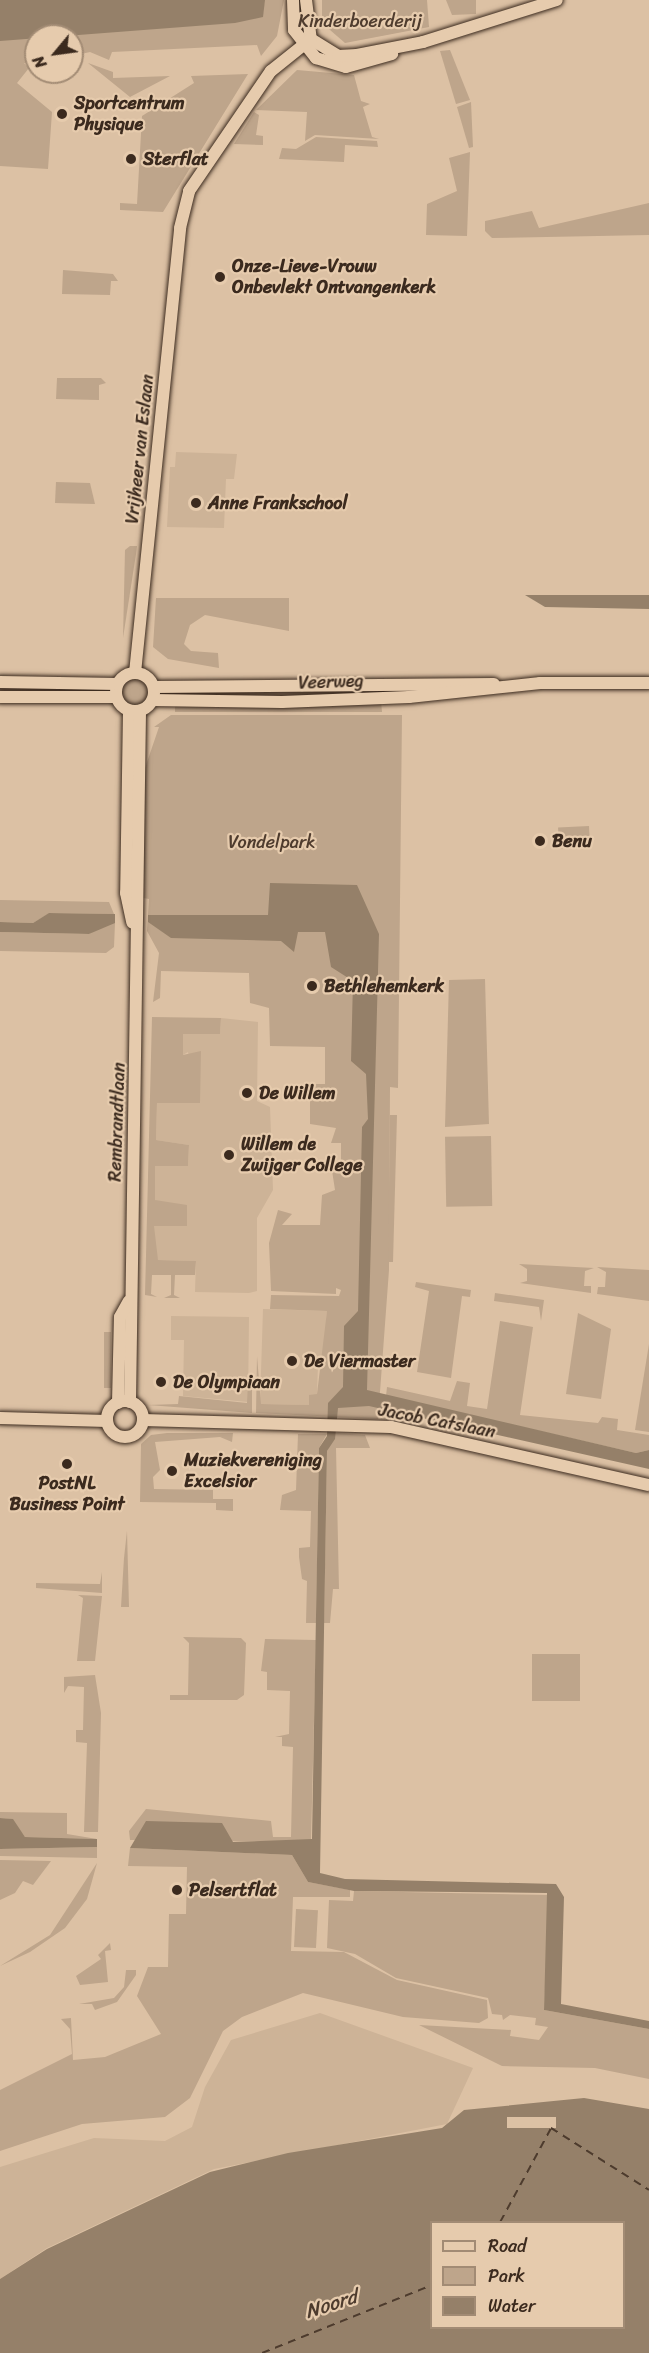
<!DOCTYPE html>
<style>
body{margin:0}
#map{position:relative;width:649px;height:2353px;overflow:hidden;background:#dcc1a4;font-family:Sriracha,sans-serif}
div>[style]{position:absolute}
.built>*{inset:0;background:#cdb397}
.green>*{inset:0;background:#bea58b;transform-origin:0 0}
.round{border-radius:50%}
.water>*{inset:0;background:#958069}
.pier>*{inset:0;background:#dcc1a4;transform-origin:0 0}
.ferry>*{height:1.5px;margin-top:-0.75px;transform-origin:0;background:repeating-linear-gradient(90deg,#4d3b2d 0 8px,transparent 0 14px)}
.roads{filter:drop-shadow(0 0 2px #3b2a1e) drop-shadow(0 0 2px #3b2a1e)}
.secondary>*{height:12px;margin:-6px;padding:0 6px;transform-origin:6px;border-radius:6px;background:#e6cbad}
.secondary>.ring{margin:-6px;padding:0;box-sizing:content-box;background:none;border:12px solid #e6cbad;border-radius:50%}
.dots>*{width:16px;height:16px;translate:-50% -50%;box-sizing:border-box;border:3px solid #e6cbad;border-radius:50%}
span{translate:-50% -50%;white-space:nowrap;text-align:center;line-height:1.15;-webkit-text-stroke:4.5px #e6cbad;paint-order:stroke}
.park-label{font-size:18px;color:#4f3c2e}
.poi-label{font-size:18px;color:#3b2a1e;font-weight:700}
.left{translate:0 -50%;text-align:left}
.street-label{font-size:18px;color:#3b2a1e}
.water-label{font-size:20px;color:#4d3b2d;font-style:italic}
.legend{position:absolute;left:430px;top:2221px;width:195px;height:108px;box-sizing:border-box;background:#e6cbad;border:2px solid #a28b74;margin:0;padding:8px 10px;list-style:none;font-size:18px;color:#3b2a1e}
.legend li{display:flex;align-items:center;gap:12px;height:30px}
.legend b{width:30px;border:2px solid #a28b74}
.north{position:absolute;left:24px;top:24px;width:60px;height:60px;box-sizing:border-box;background:#e6cbad;border:2px solid #a28b74;border-radius:50%;rotate:241deg;font-size:16px;font-weight:700;line-height:24px;text-align:center;color:#3b2a1e}
.north::after{content:'';display:block;margin:auto;width:21px;height:27px;background:#3b2a1e;clip-path:polygon(50% 0,100% 100%,50% 72%,0 100%)}
</style>
<div id="map">
<div class="built">
<i style="clip-path:polygon(176px 452px,237px 454px,234px 479px,226px 479px,224px 528px,167px 527px,170px 467px,175px 467px)"></i>
<i style="clip-path:polygon(221px 1018px,258px 1022px,257px 1101px,270px 1107px,273px 1190px,257px 1218px,257px 1291px,249px 1293px,195px 1292px,196px 1261px,158px 1260px,154px 1251px,154px 1226px,187px 1226px,155px 1200px,155px 1165px,188px 1166px,189px 1145px,156px 1140px,157px 1102px,199px 1103px,188px 1052px,183px 1055px,183px 1033px,220px 1034px)"></i>
<i style="clip-path:polygon(263px 1309px,327px 1311px,323px 1366px,318px 1365px,317px 1394px,309px 1405px,260px 1404px)"></i>
<i style="clip-path:polygon(171px 1316px,249px 1317px,248px 1402px,183px 1396px,184px 1340px,171px 1340px)"></i>
<i style="clip-path:polygon(320px 2013px,473px 2068px,447px 2124px,214px 2169px,47px 2248px,0 2279px,0 2167px,94px 2138px,165px 2141px,192px 2127px,205px 2087px,231px 2040px)"></i>
</div>
<div class="green">
<i style="clip-path:polygon(0 0,284px 0,277px 36px,261px 56px,257px 45px,112px 52px,109px 60px,90px 52px,72px 56px,72px 36px,36px 36px,36px 63px,24px 63px,29px 68px,17px 83px,52px 112px,48px 169px,0 166px)"></i>
<i style="clip-path:polygon(322px 0,427px 0,429px 27px,345px 43px,322px 23px)"></i>
<i style="clip-path:polygon(446px 0,476px 0,476px 14px,452px 15px)"></i>
<i style="clip-path:polygon(450px 50px,470px 100px,456px 104px,440px 51px)"></i>
<i style="clip-path:polygon(88px 63px,113px 72px,113px 78px,170px 76px,130px 97px)"></i>
<i style="clip-path:polygon(297px 70px,354px 75px,361px 101px,370px 104px,363px 107px,372px 137px,379px 139px,315px 135px,305px 141px,307px 112px,256px 110px)"></i>
<i style="clip-path:polygon(248px 74px,163px 212px,120px 210px,120px 203px,137px 204px,142px 116px,194px 83px,191px 76px)"></i>
<i style="clip-path:polygon(471px 102px,473px 147px,469px 148px,457px 107px)"></i>
<i style="clip-path:polygon(254px 112px,259px 115px,256px 135px,263px 136px,263px 145px,234px 144px)"></i>
<i style="clip-path:polygon(316px 137px,377px 141px,378px 147px,345px 145px,344px 162px,279px 159px,282px 148px,296px 149px)"></i>
<i style="clip-path:polygon(470px 152px,467px 236px,426px 235px,427px 204px,457px 191px,449px 158px)"></i>
<i style="clip-path:polygon(649px 203px,649px 235px,492px 238px,485px 231px,485px 221px,532px 211px,539px 228px)"></i>
<i style="clip-path:polygon(63px 270px,113px 274px,118px 281px,111px 281px,110px 295px,62px 294px)"></i>
<i style="clip-path:polygon(57px 378px,101px 378px,106px 383px,99px 385px,99px 400px,56px 399px)"></i>
<i style="clip-path:polygon(56px 482px,90px 483px,95px 504px,55px 503px)"></i>
<i style="clip-path:polygon(130px 546px,137px 546px,136px 554px,123px 638px,125px 550px)"></i>
<i style="clip-path:polygon(156px 598px,289px 598px,289px 631px,205px 615px,190px 625px,184px 644px,191px 651px,218px 653px,219px 668px,168px 659px,153px 647px)"></i>
<i class="round" style="left:121px;top:678px;width:28px;height:28px"></i>
<i style="left:381px;top:688px;width:8px;height:206px;rotate:90deg"></i>
<i style="clip-path:polygon(381px 701px,382px 712px,175px 712px,175px 703px)"></i>
<i style="clip-path:polygon(171px 715px,402px 715px,398px 1088px,390px 1087px,389px 1270px,378px 1419px,256px 1413px,257px 1356px,261px 1404px,309px 1405px,309px 1395px,317px 1394px,327px 1311px,270px 1309px,271px 1295px,339px 1296px,341px 1290px,336px 1288px,336px 1294px,271px 1291px,269px 1243px,278px 1210px,292px 1214px,282px 1225px,320px 1225px,322px 1195px,335px 1190px,331px 1164px,341px 1164px,341px 1143px,331px 1143px,336px 1128px,310px 1124px,310px 1084px,325px 1084px,325px 1047px,270px 1046px,269px 1008px,250px 1003px,249px 973px,161px 971px,160px 998px,153px 1002px,159px 953px,147px 931px,149px 899px,143px 898px,144px 771px,159px 727px,154px 727px)"></i>
<i style="left:589px;top:826px;width:21px;height:31px;rotate:87deg"></i>
<i style="clip-path:polygon(0 900px,109px 902px,114px 914px,50px 913px,33px 923px,0 922px)"></i>
<i style="clip-path:polygon(106px 923px,115px 923px,114px 947px,106px 953px,0 951px,0 932px,89px 934px)"></i>
<i style="clip-path:polygon(485px 979px,489px 1124px,445px 1127px,449px 980px)"></i>
<i style="clip-path:polygon(152px 1017px,221px 1018px,220px 1034px,183px 1034px,183px 1055px,201px 1051px,200px 1103px,157px 1103px,156px 1140px,189px 1145px,188px 1166px,155px 1166px,155px 1200px,187px 1205px,187px 1226px,154px 1226px,158px 1260px,196px 1261px,195px 1275px,175px 1275px,174px 1295px,180px 1298px,164px 1298px,171px 1295px,171px 1275px,152px 1275px,151px 1294px,157px 1297px,145px 1295px)"></i>
<i style="clip-path:polygon(390px 1115px,397px 1115px,393px 1262px,388px 1262px)"></i>
<i style="left:491px;top:1136px;width:70px;height:46px;rotate:89deg"></i>
<i style="clip-path:polygon(519px 1264px,594px 1268px,585px 1271px,584px 1286px,591px 1286px,591px 1293px,520px 1283px,527px 1281px,527px 1269px)"></i>
<i style="clip-path:polygon(597px 1267px,649px 1270px,649px 1301px,597px 1294px,598px 1287px,605px 1287px,606px 1272px)"></i>
<i style="clip-path:polygon(416px 1282px,471px 1290px,470px 1297px,462px 1296px,451px 1378px,417px 1372px,429px 1291px,415px 1287px)"></i>
<i style="clip-path:polygon(495px 1293px,544px 1300px,541px 1321px,539px 1307px,494px 1301px)"></i>
<i style="clip-path:polygon(578px 1313px,611px 1329px,601px 1399px,566px 1394px)"></i>
<i style="clip-path:polygon(500px 1321px,533px 1327px,520px 1415px,598px 1423px,602px 1417px,618px 1419px,617px 1430px,649px 1435px,649px 1450px,636px 1453px,386px 1396px,387px 1387px,450px 1401px,457px 1381px,470px 1383px,467px 1406px,487px 1409px)"></i>
<i style="left:104px;top:1332px;width:7px;height:56px"></i>
<i style="clip-path:polygon(649px 1344px,649px 1432px,635px 1430px)"></i>
<i style="clip-path:polygon(248px 1383px,252px 1383px,252px 1413px,148px 1405px,178px 1404px,179px 1396px,247px 1403px)"></i>
<i style="clip-path:polygon(167px 1433px,233px 1433px,232px 1442px,220px 1437px,155px 1442px,160px 1470px,153px 1477px,154px 1489px,213px 1490px,213px 1499px,233px 1499px,233px 1511px,216px 1510px,216px 1503px,140px 1502px,141px 1444px,151px 1435px)"></i>
<i style="clip-path:polygon(335px 1433px,365px 1435px,370px 1448px,336px 1448px,339px 1589px,333px 1589px,330px 1623px,324px 1623px,327px 1451px)"></i>
<i style="clip-path:polygon(298px 1434px,327px 1434px,319px 1448px,316px 1623px,306px 1623px,307px 1581px,302px 1579px,299px 1557px,299px 1548px,310px 1547px,311px 1511px,280px 1510px,282px 1495px,296px 1490px)"></i>
<i style="clip-path:polygon(127px 1531px,129px 1607px,121px 1607px,124px 1558px)"></i>
<i style="clip-path:polygon(102px 1572px,102px 1593px,36px 1588px,36px 1583px,100px 1584px)"></i>
<i style="clip-path:polygon(78px 1595px,102px 1596px,95px 1661px,77px 1661px,83px 1598px)"></i>
<i style="clip-path:polygon(183px 1637px,241px 1638px,246px 1643px,244px 1695px,237px 1700px,170px 1700px,170px 1695px,188px 1695px,189px 1643px)"></i>
<i style="clip-path:polygon(265px 1639px,316px 1640px,311px 1842px,130px 1840px,129px 1831px,146px 1809px,271px 1821px,273px 1837px,291px 1837px,293px 1747px,282px 1746px,282px 1737px,275px 1737px,289px 1734px,290px 1691px,267px 1690px,267px 1672px,261px 1671px)"></i>
<i style="left:532px;top:1654px;width:48px;height:47px"></i>
<i style="clip-path:polygon(95px 1675px,101px 1713px,98px 1832px,84px 1832px,87px 1743px,76px 1742px,76px 1730px,83px 1730px,84px 1687px,68px 1686px,64px 1693px,64px 1677px)"></i>
<i style="clip-path:polygon(0 1812px,67px 1813px,67px 1834px,97px 1839px,25px 1837px,11px 1819px,0 1818px)"></i>
<i style="clip-path:polygon(97px 1847px,97px 1858px,0 1856px,0 1849px)"></i>
<i style="clip-path:polygon(130px 1848px,292px 1855px,308px 1882px,350px 1890px,350px 1897px,293px 1897px,291px 1951px,344px 1952px,397px 1980px,487px 2000px,488px 2018px,479px 2023px,403px 2017px,303px 1993px,242px 2017px,223px 2031px,190px 2098px,165px 2117px,82px 2124px,0 2151px,0 2090px,72px 2054px,70px 2029px,61px 2019px,71px 2018px,73px 2060px,105px 2057px,161px 2034px,137px 1996px,148px 1967px,168px 1967px,169px 1914px,186px 1914px,187px 1867px,128px 1866px)"></i>
<i style="clip-path:polygon(0 1860px,51px 1861px,33px 1885px,23px 1881px,15px 1893px,0 1900px)"></i>
<i style="clip-path:polygon(97px 1863px,87px 1899px,65px 1928px,30px 1952px,0 1966px,50px 1935px)"></i>
<i style="clip-path:polygon(354px 1891px,549px 1895px,544px 2010px,649px 2029px,649px 2079px,595px 2068px,502px 2066px,419px 2025px,511px 2030px,510px 2036px,539px 2040px,548px 2027px,535px 2025px,536px 2018px,510px 2015px,503px 2020px,502px 2015px,492px 2014px,488px 1998px,396px 1978px,355px 1954px,327px 1948px,329px 1900px,353px 1901px)"></i>
<i style="left:296px;top:1909px;width:22px;height:38px;rotate:3deg"></i>
<i style="clip-path:polygon(110px 1943px,111px 1950px,105px 1951px,108px 1982px,80px 1985px,76px 1976px,101px 1959px,98px 1955px)"></i>
<i style="clip-path:polygon(126px 1970px,136px 1970px,136px 1975px,117px 2002px,95px 2010px,92px 2004px,79px 2004px,114px 1998px,124px 1987px)"></i>
</div>
<div class="water">
<i style="clip-path:polygon(0 0,265px 0,263px 17px,235px 23px,0 41px)"></i>
<i style="clip-path:polygon(525px 595px,649px 595px,649px 609px,545px 607px)"></i>
<i style="clip-path:polygon(270px 883px,357px 885px,379px 934px,367px 1390px,636px 1453px,649px 1450px,649px 1469px,369px 1406px,338px 1408px,335px 1439px,327px 1451px,320px 1873px,345px 1879px,556px 1884px,564px 1897px,561px 2004px,649px 2021px,649px 2029px,544px 2010px,547px 1893px,354px 1891px,308px 1882px,292px 1855px,130px 1848px,146px 1821px,222px 1823px,233px 1842px,312px 1839px,319px 1448px,327px 1436px,328px 1403px,343px 1387px,344px 1326px,358px 1311px,362px 1127px,368px 1119px,366px 1074px,351px 1061px,353px 981px,331px 967px,325px 932px,298px 932px,294px 952px,281px 941px,171px 938px,148px 922px,148px 915px,268px 915px)"></i>
<i style="clip-path:polygon(49px 913px,115px 914px,115px 923px,89px 934px,0 932px,0 922px,33px 923px)"></i>
<i style="clip-path:polygon(0 1818px,13px 1819px,25px 1837px,97px 1839px,97px 1847px,0 1849px)"></i>
<i style="clip-path:polygon(evenodd,584px 2098px,649px 2109px,649px 2353px,0 2353px,0 2279px,47px 2249px,210px 2172px,288px 2153px,442px 2128px,464px 2110px,584px 2098px,432px 2222px,624px 2222px,624px 2328px,432px 2328px,432px 2222px)"></i>
</div>
<div class="pier">
<i style="left:556px;top:2117px;width:11px;height:49px;rotate:90deg"></i>
</div>
<div class="ferry">
<i style="left:500px;top:2222px;width:107px;rotate:-61.5deg"></i>
<i style="left:551px;top:2128px;width:116px;rotate:32.3deg"></i>
<i style="left:262px;top:2353px;width:183px;rotate:-21.8deg"></i>
</div>
<div class="roads">
<div class="secondary">
<i style="left:293px;top:0;width:30px;rotate:88deg"></i>
<i style="left:294px;top:30px;width:36px;rotate:52deg"></i>
<i style="left:316px;top:58px;width:31px;rotate:17deg"></i>
<i style="left:346px;top:67px;width:48px;rotate:-15.8deg"></i>
<i style="left:306px;top:0;width:39px;rotate:83deg"></i>
<i style="left:311px;top:39px;width:32px;rotate:32deg"></i>
<i style="left:338px;top:56px;width:19px;rotate:-3deg"></i>
<i style="left:357px;top:55px;width:67px;rotate:-11.1deg"></i>
<i style="left:423px;top:42px;width:140px;rotate:-17.4deg"></i>
<i class="ring" style="left:116px;top:673px;width:26px;height:26px"></i>
<i style="left:135px;top:673px;width:447px;rotate:-84.2deg"></i>
<i style="left:180px;top:228px;width:38px;rotate:-76deg"></i>
<i style="left:189px;top:191px;width:145px;rotate:-55.7deg"></i>
<i style="left:271px;top:71px;width:51px;rotate:-38.7deg"></i>
<i style="left:0;top:682px;width:117px;rotate:1deg"></i>
<i style="left:154px;top:687px;width:340px;rotate:-0.5deg"></i>
<i style="left:0;top:697px;width:116px"></i>
<i style="left:153px;top:700px;width:129px;rotate:0.9deg"></i>
<i style="left:282px;top:702px;width:127px;rotate:-2.3deg"></i>
<i style="left:409px;top:697px;width:132px;rotate:-6.1deg"></i>
<i style="left:540px;top:683px;width:109px"></i>
<i style="left:129px;top:711px;width:182px;rotate:90.9deg"></i>
<i style="left:126px;top:893px;width:30px;rotate:78deg"></i>
<i class="ring" style="left:107px;top:1401px;width:24px;height:24px"></i>
<i style="left:130px;top:1402px;width:691px;rotate:-89.17deg"></i>
<i style="left:118px;top:1403px;width:86px;rotate:-88.7deg"></i>
<i style="left:120px;top:1317px;width:18px;rotate:-61deg"></i>
<i style="left:0;top:1418px;width:107px;rotate:1.6deg"></i>
<i style="left:143px;top:1420px;width:248px;rotate:1.6deg"></i>
<i style="left:391px;top:1427px;width:264px;rotate:12.7deg"></i>
</div>
</div>
<div class="dots">
<i style="left:62px;top:114px;background:#3b2a1e"></i>
<i style="left:131px;top:159px;background:#3b2a1e"></i>
<i style="left:220px;top:277px;background:#3b2a1e"></i>
<i style="left:196px;top:503px;background:#3b2a1e"></i>
<i style="left:540px;top:841px;background:#3b2a1e"></i>
<i style="left:312px;top:986px;background:#3b2a1e"></i>
<i style="left:247px;top:1093px;background:#3b2a1e"></i>
<i style="left:229px;top:1155px;background:#3b2a1e"></i>
<i style="left:292px;top:1361px;background:#3b2a1e"></i>
<i style="left:161px;top:1382px;background:#3b2a1e"></i>
<i style="left:67px;top:1464px;background:#3b2a1e"></i>
<i style="left:172px;top:1471px;background:#3b2a1e"></i>
<i style="left:177px;top:1890px;background:#3b2a1e"></i>
</div>
<div class="park-label">
<span style="left:360px;top:21px">Kinderboerderij</span>
<span style="left:272px;top:842px">Vondelpark</span>
</div>
<div class="poi-label">
<span class="left" style="left:74px;top:114px">Sportcentrum<br>Physique</span>
<span class="left" style="left:143px;top:159px">Sterflat</span>
<span class="left" style="left:232px;top:277px">Onze-Lieve-Vrouw<br>Onbevlekt Ontvangenkerk</span>
<span class="left" style="left:208px;top:503px">Anne Frankschool</span>
<span class="left" style="left:552px;top:841px">Benu</span>
<span class="left" style="left:324px;top:986px">Bethlehemkerk</span>
<span class="left" style="left:259px;top:1093px">De Willem</span>
<span class="left" style="left:241px;top:1155px">Willem de<br>Zwijger College</span>
<span class="left" style="left:304px;top:1361px">De Viermaster</span>
<span class="left" style="left:173px;top:1382px">De Olympiaan</span>
<span class="left" style="left:184px;top:1471px">Muziekvereniging<br>Excelsior</span>
<span style="left:67px;top:1494px">PostNL<br>Business Point</span>
<span class="left" style="left:189px;top:1890px">Pelsertflat</span>
</div>
<div class="street-label">
<span style="left:140px;top:449px;rotate:-84deg">Vrijheer van Eslaan</span>
<span style="left:331px;top:682px;rotate:-2deg">Veerweg</span>
<span style="left:117px;top:1122px;rotate:-88deg">Rembrandtlaan</span>
<span style="left:437px;top:1421px;rotate:11deg">Jacob Catslaan</span>
</div>
<div class="water-label">
<span style="left:331px;top:2304px;rotate:-18deg">Noord</span>
</div>
<ul class="legend">
<li><b style="height:8px;background:#e6cbad"></b>Road</li>
<li><b style="height:16px;background:#bea58b"></b>Park</li>
<li><b style="height:16px;background:#958069"></b>Water</li>
</ul>
<div class="north">N</div>
</div>
